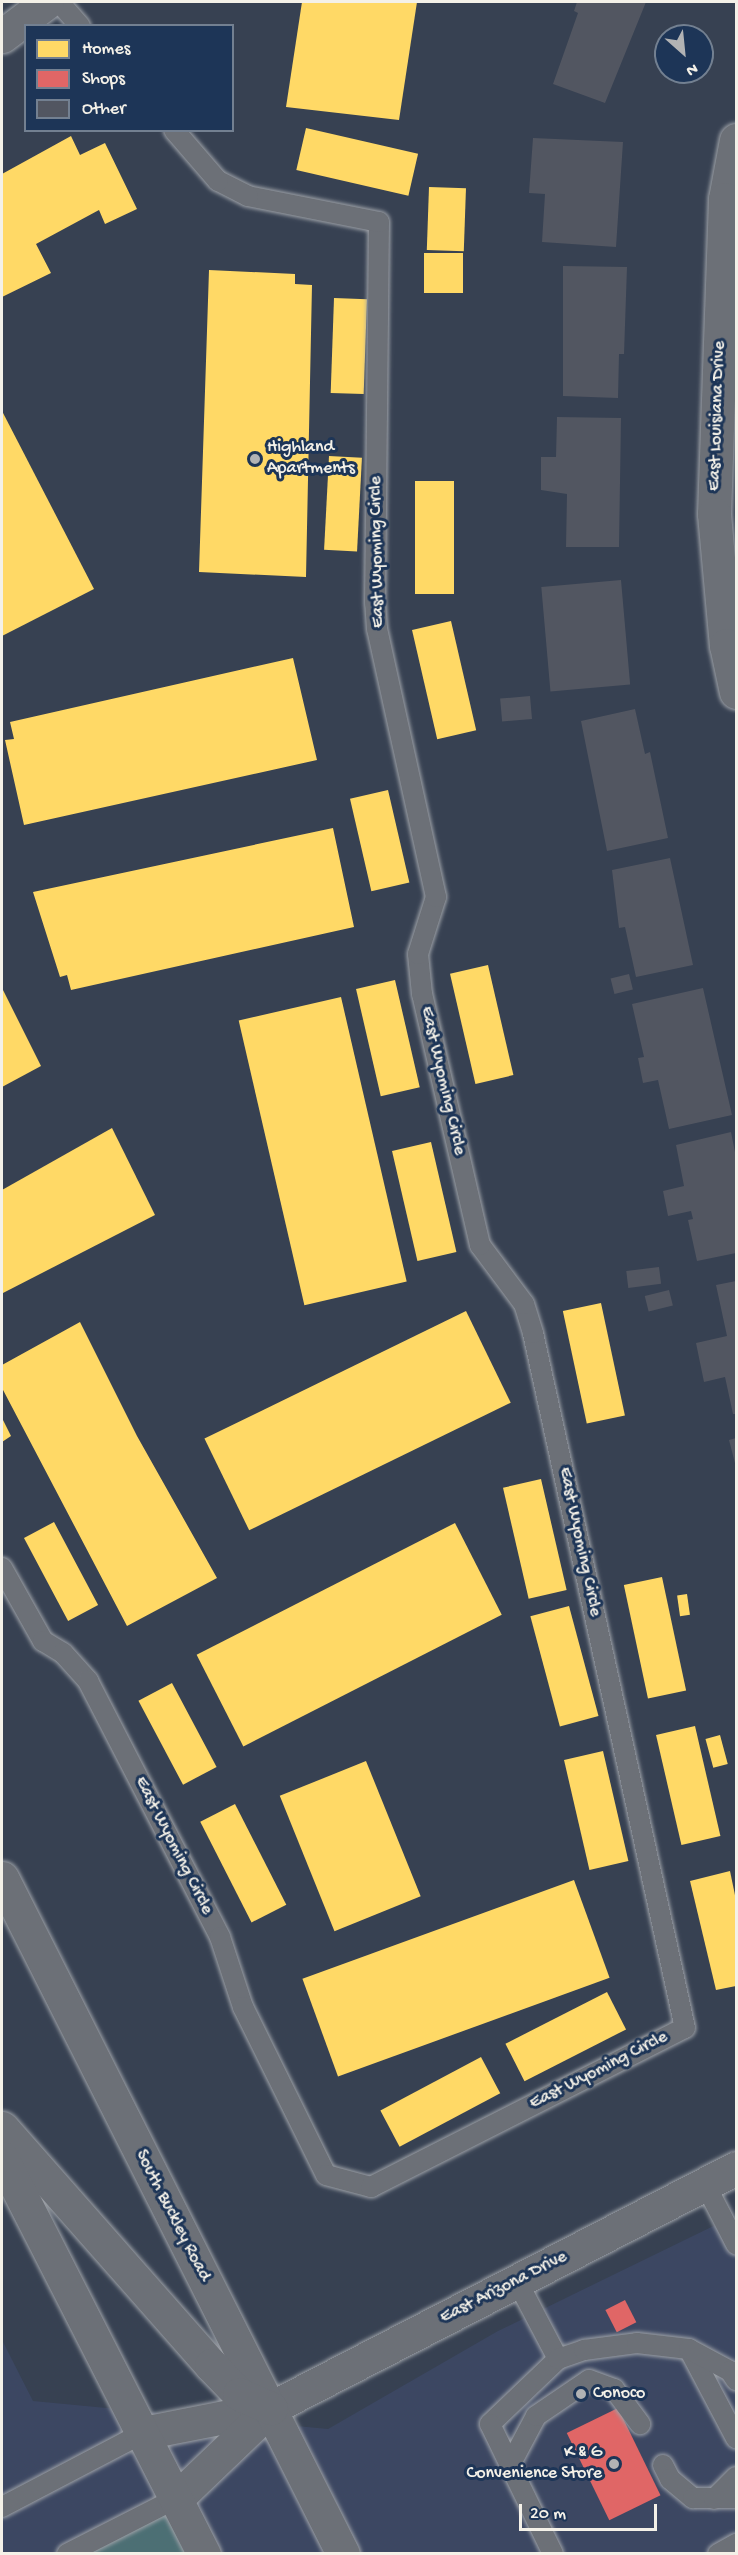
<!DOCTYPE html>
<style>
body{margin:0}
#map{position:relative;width:738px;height:2555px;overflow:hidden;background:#374152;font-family:"Gochi Hand",sans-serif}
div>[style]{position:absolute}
.built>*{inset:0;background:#3c4762}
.green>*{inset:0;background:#4c6f74}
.homes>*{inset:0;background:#ffd966;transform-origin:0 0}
.shops>*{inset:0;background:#e06666;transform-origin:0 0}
.building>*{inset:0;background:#525661;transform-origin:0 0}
.roads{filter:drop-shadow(0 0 2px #9da1a7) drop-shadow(0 0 2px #9da1a7)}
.service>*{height:20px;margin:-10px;padding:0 10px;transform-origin:10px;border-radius:10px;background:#6c7077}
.minor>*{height:33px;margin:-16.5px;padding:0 16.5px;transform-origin:16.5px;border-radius:16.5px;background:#6c7077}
.primary>*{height:33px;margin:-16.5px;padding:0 16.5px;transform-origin:16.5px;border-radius:16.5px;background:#6c7077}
.dots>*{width:16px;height:16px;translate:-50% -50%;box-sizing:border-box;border:3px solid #1d3557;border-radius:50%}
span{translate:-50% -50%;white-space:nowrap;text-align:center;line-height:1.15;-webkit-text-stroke:6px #1d3557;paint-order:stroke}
.street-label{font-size:18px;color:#f4f1e8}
.poi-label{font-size:18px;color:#f4f1e8}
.left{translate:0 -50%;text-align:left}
.right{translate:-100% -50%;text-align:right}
.frame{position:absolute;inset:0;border:3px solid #f4f1e8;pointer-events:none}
.legend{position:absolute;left:24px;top:24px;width:210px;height:108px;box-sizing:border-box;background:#1d3557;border:2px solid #738091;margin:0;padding:8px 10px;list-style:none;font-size:18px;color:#f4f1e8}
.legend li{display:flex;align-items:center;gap:12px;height:30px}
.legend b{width:30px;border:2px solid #738091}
.north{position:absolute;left:654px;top:24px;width:60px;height:60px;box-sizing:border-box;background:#1d3557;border:2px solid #738091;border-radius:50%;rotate:153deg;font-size:16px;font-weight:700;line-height:24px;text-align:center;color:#f4f1e8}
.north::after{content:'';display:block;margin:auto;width:21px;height:27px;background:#b2b3b4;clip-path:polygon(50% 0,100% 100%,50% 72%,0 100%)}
.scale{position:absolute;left:519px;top:2504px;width:138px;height:27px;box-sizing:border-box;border:3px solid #f4f1e8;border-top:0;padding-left:8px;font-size:18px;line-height:21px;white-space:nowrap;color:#f4f1e8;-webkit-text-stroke:4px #1d3557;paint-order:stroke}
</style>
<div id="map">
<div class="built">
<i style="clip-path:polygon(736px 2215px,736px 2553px,2px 2553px,2px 2340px,33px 2401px,328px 2429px,498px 2331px)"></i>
</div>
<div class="green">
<i style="clip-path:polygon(177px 2498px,204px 2554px,67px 2554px)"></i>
</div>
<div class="homes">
<i style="clip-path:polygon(302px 2px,417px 2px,399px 120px,286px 107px)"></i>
<i style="left:306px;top:128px;width:115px;height:43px;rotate:13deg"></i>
<i style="clip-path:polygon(71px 136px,80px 155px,105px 143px,137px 209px,105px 224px,99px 210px,36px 244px,51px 273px,2px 297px,2px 174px)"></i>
<i style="left:429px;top:187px;width:37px;height:63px;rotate:2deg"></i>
<i style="left:424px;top:253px;width:39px;height:40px"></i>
<i style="clip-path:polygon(209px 270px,295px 274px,295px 284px,312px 285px,306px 577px,199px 572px)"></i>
<i style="left:334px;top:298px;width:33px;height:95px;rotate:2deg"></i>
<i style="clip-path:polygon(2px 411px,94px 589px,2px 636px)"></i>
<i style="left:329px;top:456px;width:33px;height:94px;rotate:3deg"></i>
<i style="left:415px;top:481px;width:39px;height:113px"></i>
<i style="left:451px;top:621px;width:112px;height:40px;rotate:77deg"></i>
<i style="clip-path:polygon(293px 658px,317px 760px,24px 825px,5px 740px,14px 739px,10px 722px)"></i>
<i style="left:388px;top:790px;width:95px;height:39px;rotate:77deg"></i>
<i style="clip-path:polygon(333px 828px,354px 927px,71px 990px,67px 975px,60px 977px,33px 892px)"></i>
<i style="left:488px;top:965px;width:113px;height:39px;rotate:77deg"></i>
<i style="left:395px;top:980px;width:110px;height:40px;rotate:77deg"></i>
<i style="clip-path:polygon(2px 988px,41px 1066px,2px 1087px)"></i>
<i style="left:341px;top:997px;width:292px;height:105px;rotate:77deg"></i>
<i style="clip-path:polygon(112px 1128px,155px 1215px,3px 1293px,2px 1190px)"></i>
<i style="left:431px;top:1142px;width:113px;height:40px;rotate:77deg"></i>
<i style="left:601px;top:1303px;width:115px;height:39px;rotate:78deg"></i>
<i style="left:466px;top:1311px;width:102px;height:291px;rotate:64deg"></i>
<i style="clip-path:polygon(80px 1322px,137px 1436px,217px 1578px,127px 1626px,2px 1388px,2px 1365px)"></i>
<i style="clip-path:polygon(2px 1418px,11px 1436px,2px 1442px)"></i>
<i style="left:541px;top:1479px;width:114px;height:39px;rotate:77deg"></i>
<i style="left:54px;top:1522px;width:94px;height:34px;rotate:62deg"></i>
<i style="left:455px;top:1523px;width:103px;height:290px;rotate:63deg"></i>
<i style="left:662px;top:1577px;width:116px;height:39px;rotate:78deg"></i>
<i style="left:687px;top:1594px;width:21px;height:10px;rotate:82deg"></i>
<i style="left:569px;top:1606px;width:114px;height:40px;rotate:75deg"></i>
<i style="left:172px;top:1683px;width:95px;height:38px;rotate:62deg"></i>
<i style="left:695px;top:1726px;width:113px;height:40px;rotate:77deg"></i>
<i style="left:720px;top:1735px;width:30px;height:15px;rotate:75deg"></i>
<i style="left:603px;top:1751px;width:113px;height:40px;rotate:77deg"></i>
<i style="left:366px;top:1761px;width:146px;height:93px;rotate:68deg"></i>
<i style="left:235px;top:1804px;width:113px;height:39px;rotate:63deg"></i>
<i style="clip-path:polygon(730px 1871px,736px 1900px,736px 1986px,716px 1990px,690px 1881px)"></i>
<i style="left:574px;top:1880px;width:104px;height:289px;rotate:70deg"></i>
<i style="left:607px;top:1992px;width:42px;height:114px;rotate:63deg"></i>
<i style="left:481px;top:2057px;width:41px;height:114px;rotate:62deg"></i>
</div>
<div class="shops">
<i style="left:625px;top:2300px;width:25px;height:22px;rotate:63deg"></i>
<i style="left:618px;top:2408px;width:97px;height:57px;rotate:64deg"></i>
</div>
<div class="building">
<i style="clip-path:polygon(577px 2px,646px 2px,605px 103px,553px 84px,578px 13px,574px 11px)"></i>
<i style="clip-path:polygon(533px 138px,623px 142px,616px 247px,542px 242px,545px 194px,529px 193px)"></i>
<i style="clip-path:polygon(563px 266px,627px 267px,624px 354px,619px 354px,618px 398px,563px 396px)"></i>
<i style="clip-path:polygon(557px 417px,621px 418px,619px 547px,566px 547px,567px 494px,541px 490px,541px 457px,556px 457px)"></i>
<i style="left:621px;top:580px;width:105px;height:80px;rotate:85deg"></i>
<i style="left:530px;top:696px;width:23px;height:30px;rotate:85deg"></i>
<i style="clip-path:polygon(635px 709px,645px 754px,650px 752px,668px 838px,607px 851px,581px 721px)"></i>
<i style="clip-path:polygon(670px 858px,693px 965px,636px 977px,625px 927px,619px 928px,612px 870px)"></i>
<i style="left:629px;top:974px;width:16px;height:19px;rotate:76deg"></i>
<i style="clip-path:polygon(703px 988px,732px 1115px,669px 1129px,658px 1080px,643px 1083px,638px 1058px,644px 1057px,632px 1004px)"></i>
<i style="clip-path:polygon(731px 1132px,736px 1157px,736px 1253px,697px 1261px,688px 1220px,693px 1219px,691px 1211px,668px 1216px,663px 1191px,684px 1186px,676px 1145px)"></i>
<i style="left:659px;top:1267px;width:17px;height:33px;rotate:83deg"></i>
<i style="clip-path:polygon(736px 1281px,736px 1414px,733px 1414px,725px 1377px,704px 1382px,696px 1343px,727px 1336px,716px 1285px)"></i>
<i style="left:669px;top:1290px;width:16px;height:25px;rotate:76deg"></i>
<i style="clip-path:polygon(736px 1438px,736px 1467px,729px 1440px)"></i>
</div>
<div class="roads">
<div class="service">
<i style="left:59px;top:2px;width:32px;rotate:49deg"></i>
<i style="left:2px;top:1568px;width:84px;rotate:60.7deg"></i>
<i style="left:43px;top:1641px;width:23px;rotate:31deg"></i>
<i style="left:63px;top:1653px;width:38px;rotate:48deg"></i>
<i style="left:88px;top:1681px;width:288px;rotate:62.7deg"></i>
<i style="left:220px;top:1937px;width:74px;rotate:71.8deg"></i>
<i style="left:243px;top:2007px;width:187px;rotate:63.7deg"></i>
<i style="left:326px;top:2175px;width:47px;rotate:14.9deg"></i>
<i style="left:371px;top:2187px;width:352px;rotate:-26.9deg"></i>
<i style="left:685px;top:2028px;width:711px;rotate:-102.34deg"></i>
<i style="left:533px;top:1333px;width:30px;rotate:-107deg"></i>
<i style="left:524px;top:1304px;width:74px;rotate:-126.7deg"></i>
<i style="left:480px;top:1245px;width:258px;rotate:-103deg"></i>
<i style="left:422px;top:994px;width:40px;rotate:-95.7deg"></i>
<i style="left:418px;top:954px;width:60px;rotate:-72.5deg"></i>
<i style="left:436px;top:897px;width:274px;rotate:-102.4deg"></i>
<i style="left:377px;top:629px;width:26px;rotate:-94deg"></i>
<i style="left:375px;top:603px;width:381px;rotate:-89.4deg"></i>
<i style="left:379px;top:222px;width:134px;rotate:-168.8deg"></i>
<i style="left:248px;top:196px;width:34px;rotate:-153deg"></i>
<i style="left:218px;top:181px;width:67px;rotate:-130.8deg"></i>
<i style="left:705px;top:2184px;width:68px;rotate:62.7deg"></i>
<i style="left:517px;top:2281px;width:88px;rotate:62.3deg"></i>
<i style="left:558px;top:2359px;width:94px;rotate:136.3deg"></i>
<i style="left:490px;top:2424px;width:144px;rotate:64.1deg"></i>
<i style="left:689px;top:2349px;width:101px;rotate:62.2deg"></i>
<i style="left:558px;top:2359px;width:28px;rotate:-19deg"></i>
<i style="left:584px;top:2350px;width:53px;rotate:-7.5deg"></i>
<i style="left:637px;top:2343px;width:52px;rotate:6.6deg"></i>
<i style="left:689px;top:2349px;width:47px;rotate:28.2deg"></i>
<i style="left:730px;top:2371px;width:11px;rotate:56deg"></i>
<i style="left:510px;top:2465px;width:55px;rotate:-62deg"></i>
<i style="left:536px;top:2416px;width:64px;rotate:-34.2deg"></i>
<i style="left:589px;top:2380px;width:27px;rotate:20deg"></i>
<i style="left:614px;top:2389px;width:44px;rotate:53.4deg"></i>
<i style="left:663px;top:2465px;width:16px;rotate:63deg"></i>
<i style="left:670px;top:2479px;width:30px;rotate:40deg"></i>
<i style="left:693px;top:2498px;width:43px"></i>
<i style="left:714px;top:2499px;width:31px;rotate:-45deg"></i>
<i style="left:2px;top:2507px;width:159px;rotate:-27.7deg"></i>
<i style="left:67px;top:2554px;width:123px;rotate:-27deg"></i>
<i style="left:718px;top:2554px;width:21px;rotate:-29deg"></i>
</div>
<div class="minor">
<i style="left:2px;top:36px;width:56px;rotate:-37.1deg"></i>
<i style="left:736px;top:140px;width:60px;rotate:100.6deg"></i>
<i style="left:725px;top:199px;width:315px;rotate:92deg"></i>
<i style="left:714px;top:514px;width:132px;rotate:84.8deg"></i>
<i style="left:726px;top:645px;width:48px;rotate:78deg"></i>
<i style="left:143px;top:2433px;width:130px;rotate:-11.1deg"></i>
<i style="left:271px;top:2408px;width:523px;rotate:-27.3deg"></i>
<i style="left:177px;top:2498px;width:130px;rotate:-43.8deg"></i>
</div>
<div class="primary">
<i style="left:2px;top:1878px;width:757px;rotate:63.23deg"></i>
<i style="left:2px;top:2128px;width:316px;rotate:48.6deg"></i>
<i style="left:211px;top:2365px;width:40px;rotate:46deg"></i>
<i style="left:239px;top:2394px;width:35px;rotate:24deg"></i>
<i style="left:2px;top:2158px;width:445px;rotate:63deg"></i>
</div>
</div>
<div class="dots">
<i style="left:255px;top:459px;background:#b2b3b4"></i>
<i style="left:581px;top:2394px;background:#b2b3b4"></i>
<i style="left:614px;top:2464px;background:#b2b3b4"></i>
</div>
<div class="street-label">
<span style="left:718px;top:416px;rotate:-88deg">East Louisiana Drive</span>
<span style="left:378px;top:552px;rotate:-91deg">East Wyoming Circle</span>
<span style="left:442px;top:1081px;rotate:77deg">East Wyoming Circle</span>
<span style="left:579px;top:1542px;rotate:78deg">East Wyoming Circle</span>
<span style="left:173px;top:1846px;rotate:63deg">East Wyoming Circle</span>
<span style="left:599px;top:2071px;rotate:-27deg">East Wyoming Circle</span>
<span style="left:172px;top:2216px;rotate:63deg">South Buckley Road</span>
<span style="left:504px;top:2288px;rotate:-27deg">East Arizona Drive</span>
</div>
<div class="poi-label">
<span class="left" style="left:267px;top:459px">Highland<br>Apartments</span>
<span class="left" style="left:593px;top:2394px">Conoco</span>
<span class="right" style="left:602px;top:2464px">K &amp; G<br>Convenience Store</span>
</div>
<div class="frame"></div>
<ul class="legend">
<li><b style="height:16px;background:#ffd966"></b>Homes</li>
<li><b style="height:16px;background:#e06666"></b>Shops</li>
<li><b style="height:16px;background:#525661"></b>Other</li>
</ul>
<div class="north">N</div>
<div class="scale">20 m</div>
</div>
